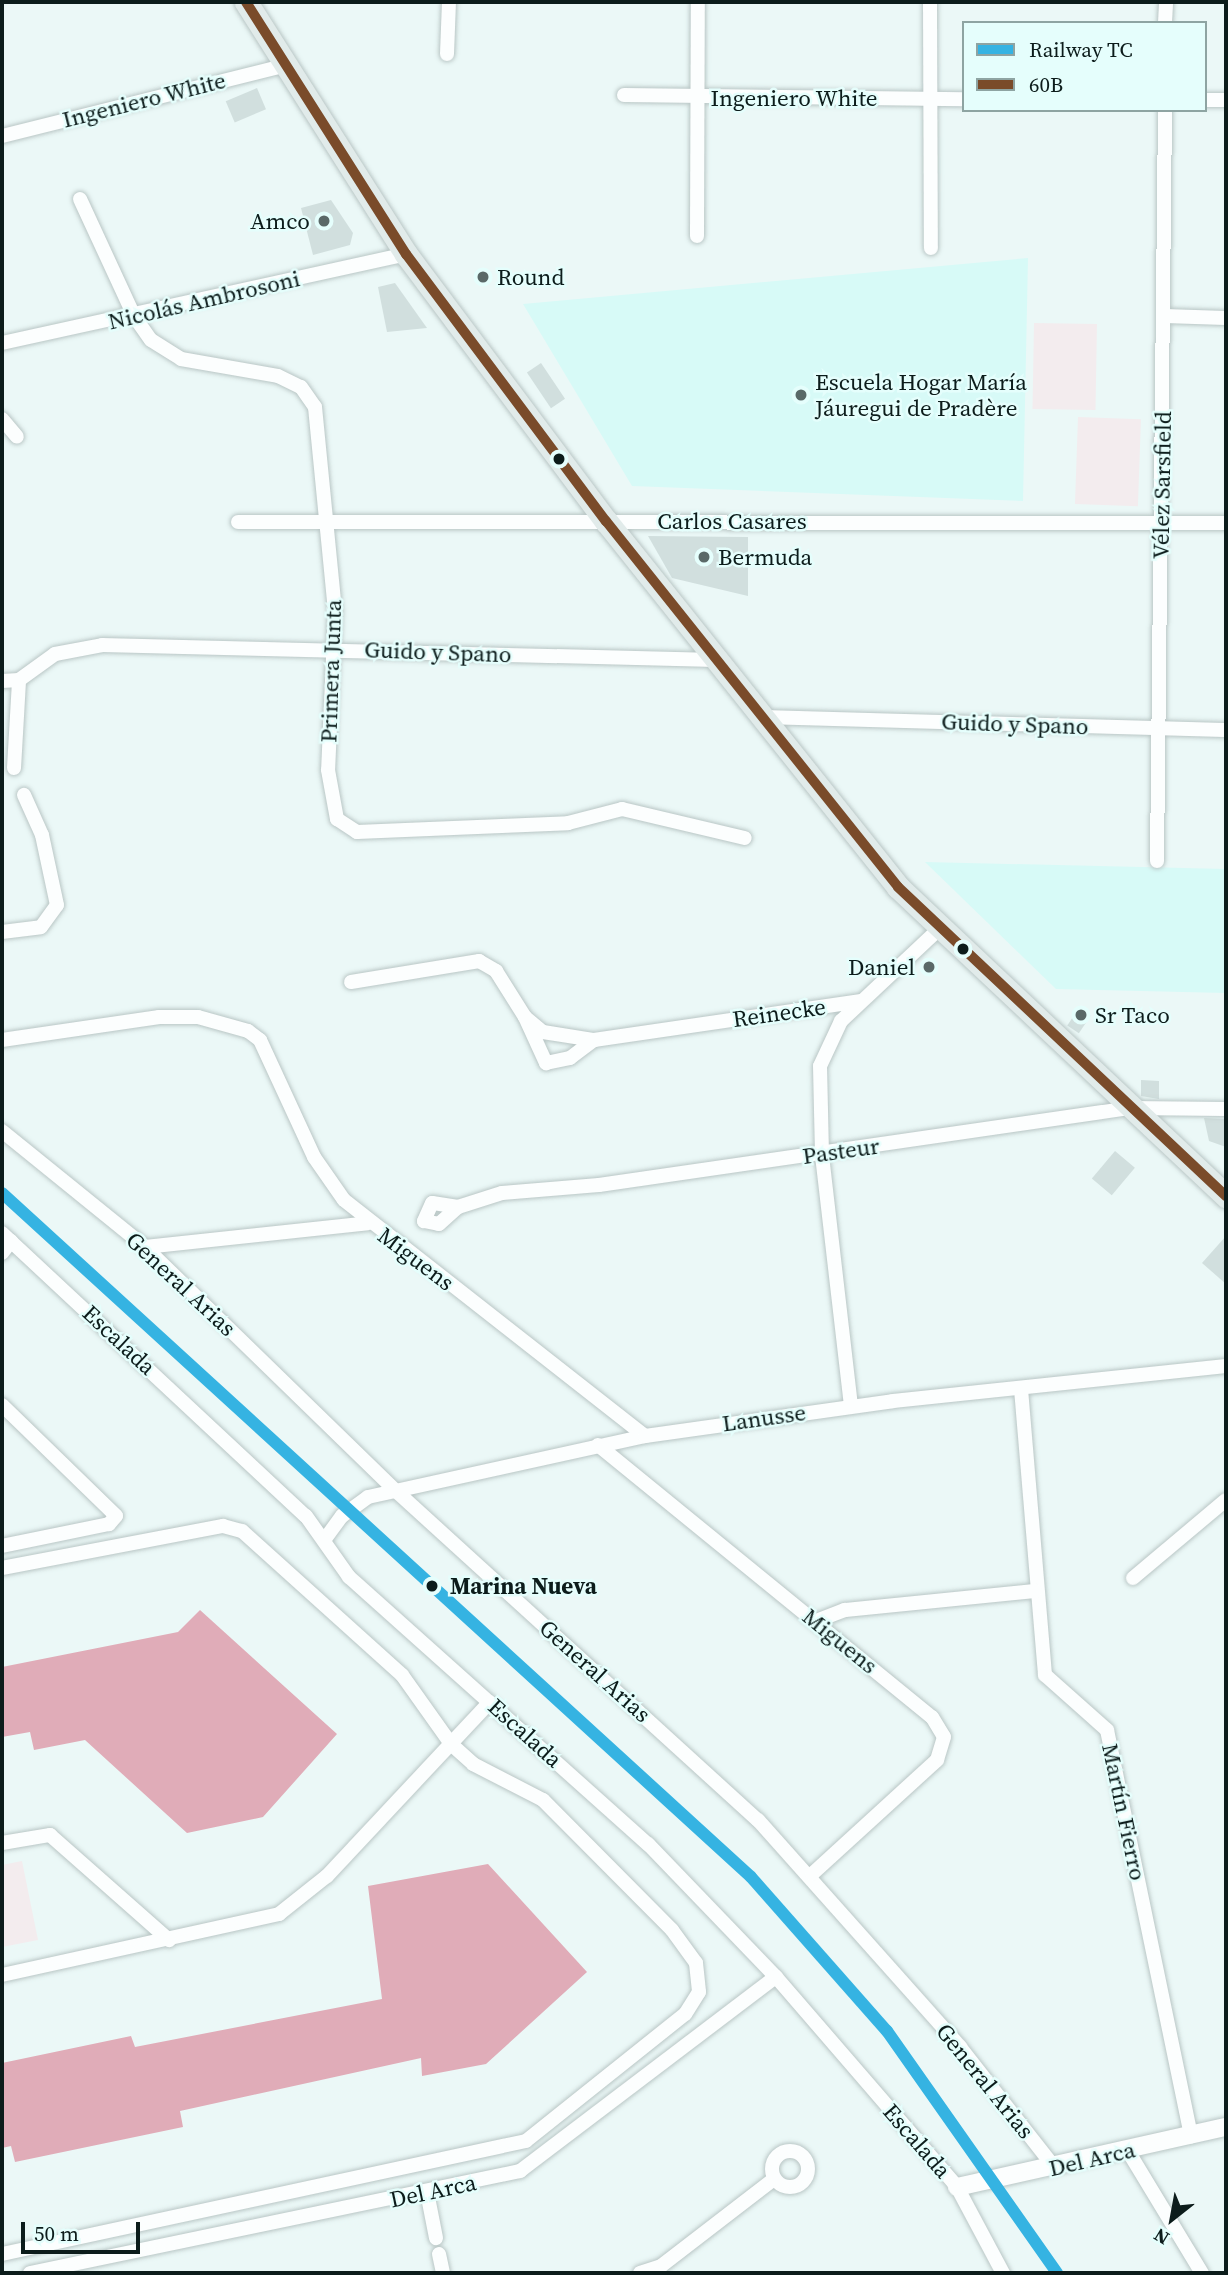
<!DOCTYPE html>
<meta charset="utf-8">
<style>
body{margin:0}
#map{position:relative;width:1228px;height:2275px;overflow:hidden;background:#ebf8f7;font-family:"Source Serif 4",serif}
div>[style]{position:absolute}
.built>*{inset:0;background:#d7faf7}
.green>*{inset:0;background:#f3ecee;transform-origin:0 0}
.water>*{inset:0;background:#e0acb8}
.building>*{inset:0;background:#d1dfde;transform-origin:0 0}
.roads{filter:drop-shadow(0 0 2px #b9c6c5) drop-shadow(0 0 2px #b9c6c5)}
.minor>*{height:14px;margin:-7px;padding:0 7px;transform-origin:7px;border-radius:7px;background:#fcfefe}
.minor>.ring{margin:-7px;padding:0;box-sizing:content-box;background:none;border:14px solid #fcfefe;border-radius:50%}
.tertiary>*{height:18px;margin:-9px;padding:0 9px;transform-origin:9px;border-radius:9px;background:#fcfefe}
.primary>*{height:23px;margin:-11.5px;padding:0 11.5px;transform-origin:11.5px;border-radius:11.5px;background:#e1ebea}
.bus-1>*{height:10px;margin:-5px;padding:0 5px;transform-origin:5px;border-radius:5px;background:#7a4b2a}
.rail-1>*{height:12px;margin:-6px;padding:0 6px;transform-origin:6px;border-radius:6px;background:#35b3e2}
.dots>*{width:19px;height:19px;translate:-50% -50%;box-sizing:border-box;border:4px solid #e5fefc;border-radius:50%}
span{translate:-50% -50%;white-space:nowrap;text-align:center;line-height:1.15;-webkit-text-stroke:5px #e5fefc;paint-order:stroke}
.street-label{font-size:23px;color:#0c1c1b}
.poi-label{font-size:23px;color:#0c1c1b}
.right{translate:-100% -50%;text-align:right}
.left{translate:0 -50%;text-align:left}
.stop-label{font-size:23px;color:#0c1c1b;font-weight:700}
.frame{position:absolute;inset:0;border:4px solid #0c1c1b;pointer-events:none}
.legend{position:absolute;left:962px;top:21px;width:245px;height:91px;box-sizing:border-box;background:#e5fefc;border:2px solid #8ea4a2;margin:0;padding:9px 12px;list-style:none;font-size:21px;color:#0c1c1b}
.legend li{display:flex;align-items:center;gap:14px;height:35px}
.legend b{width:35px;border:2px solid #8ea4a2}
.north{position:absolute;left:1137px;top:2184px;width:70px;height:70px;-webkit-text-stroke:5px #e5fefc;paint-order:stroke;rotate:211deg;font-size:19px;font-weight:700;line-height:28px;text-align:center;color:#0c1c1b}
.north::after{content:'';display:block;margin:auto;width:24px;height:32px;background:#0c1c1b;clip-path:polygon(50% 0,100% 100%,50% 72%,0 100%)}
.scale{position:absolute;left:21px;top:2222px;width:119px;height:32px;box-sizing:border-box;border:4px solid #0c1c1b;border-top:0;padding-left:9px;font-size:21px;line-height:24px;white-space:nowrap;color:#0c1c1b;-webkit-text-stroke:5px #e5fefc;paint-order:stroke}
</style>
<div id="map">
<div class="built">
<i style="clip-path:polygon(1028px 258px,1023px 501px,632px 486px,523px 304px)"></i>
<i style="clip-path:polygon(925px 862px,1226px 869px,1226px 993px,1056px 989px)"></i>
</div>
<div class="green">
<i style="left:1034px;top:323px;width:63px;height:86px;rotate:1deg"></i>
<i style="left:1078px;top:417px;width:63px;height:87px;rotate:2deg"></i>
<i style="clip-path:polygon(22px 1861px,38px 1940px,2px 1947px,2px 1865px)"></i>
</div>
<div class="water">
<i style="clip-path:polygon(200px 1610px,337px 1734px,263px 1817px,187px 1833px,85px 1740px,34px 1750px,30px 1732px,2px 1737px,2px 1667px,178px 1632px)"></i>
<i style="clip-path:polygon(488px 1864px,587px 1972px,486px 2064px,422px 2076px,421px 2058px,180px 2111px,183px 2127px,15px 2162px,11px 2146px,2px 2148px,2px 2063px,131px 2036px,135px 2047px,382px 1999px,368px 1886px)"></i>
</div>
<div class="building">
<i style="left:257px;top:88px;width:23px;height:34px;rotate:67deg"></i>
<i style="clip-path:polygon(331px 200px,353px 233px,350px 245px,313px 255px,301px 208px)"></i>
<i style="clip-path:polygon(395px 283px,427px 328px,387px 332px,378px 287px)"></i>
<i style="left:541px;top:363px;width:43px;height:17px;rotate:56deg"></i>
<i style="clip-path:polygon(648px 536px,748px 537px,748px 596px,672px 578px)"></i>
<i style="left:1079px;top:1008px;width:14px;height:21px;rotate:34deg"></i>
<i style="clip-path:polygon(1141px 1080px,1159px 1081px,1159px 1099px,1141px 1096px)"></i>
<i style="clip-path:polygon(1204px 1118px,1226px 1119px,1226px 1147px,1209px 1141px)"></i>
<i style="left:1115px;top:1151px;width:26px;height:36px;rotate:40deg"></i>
<i style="clip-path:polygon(1226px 1236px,1226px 1284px,1202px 1263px)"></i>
</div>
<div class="roads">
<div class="minor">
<i style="left:930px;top:2px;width:246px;rotate:89.8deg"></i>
<i style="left:1165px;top:23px;width:21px;rotate:-87deg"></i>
<i style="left:447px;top:54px;width:52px;rotate:-87.8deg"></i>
<i style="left:624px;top:95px;width:340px;rotate:0.7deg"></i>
<i style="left:1205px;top:100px;width:21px"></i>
<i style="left:2px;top:136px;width:293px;rotate:-14deg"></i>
<i style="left:80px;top:199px;width:129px;rotate:65.2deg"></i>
<i style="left:134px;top:316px;width:29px;rotate:55deg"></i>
<i style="left:151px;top:340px;width:36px;rotate:32deg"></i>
<i style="left:181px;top:359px;width:98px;rotate:9.9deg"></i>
<i style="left:278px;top:376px;width:25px;rotate:26deg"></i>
<i style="left:301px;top:387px;width:24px;rotate:55deg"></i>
<i style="left:315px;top:407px;width:206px;rotate:84.4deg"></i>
<i style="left:335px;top:612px;width:158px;rotate:92.5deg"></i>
<i style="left:328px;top:770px;width:50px;rotate:79.6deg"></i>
<i style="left:337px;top:819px;width:24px;rotate:33deg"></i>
<i style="left:357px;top:832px;width:211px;rotate:-2.4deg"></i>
<i style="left:568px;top:823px;width:56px;rotate:-14.5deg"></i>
<i style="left:622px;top:809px;width:126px;rotate:13.3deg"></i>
<i style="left:697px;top:236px;width:234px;rotate:-89.8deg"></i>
<i style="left:1164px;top:316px;width:62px;rotate:1.8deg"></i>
<i style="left:2px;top:343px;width:414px;rotate:-12.4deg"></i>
<i style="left:2px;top:419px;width:23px;rotate:50deg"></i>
<i style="left:238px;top:522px;width:988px;rotate:0.06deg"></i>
<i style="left:2px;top:681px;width:17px;rotate:-3deg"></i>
<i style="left:19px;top:680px;width:44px;rotate:-35.8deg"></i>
<i style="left:55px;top:654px;width:48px;rotate:-10.8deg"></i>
<i style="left:102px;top:645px;width:614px;rotate:1.4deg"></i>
<i style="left:761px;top:717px;width:465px;rotate:1.6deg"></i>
<i style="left:14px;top:768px;width:88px;rotate:-86.7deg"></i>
<i style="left:1157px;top:861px;width:751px;rotate:-89.39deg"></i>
<i style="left:2px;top:932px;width:39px;rotate:-7deg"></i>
<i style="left:41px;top:927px;width:27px;rotate:-54deg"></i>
<i style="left:57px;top:905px;width:72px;rotate:-102.1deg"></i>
<i style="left:42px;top:835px;width:44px;rotate:-114.2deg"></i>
<i style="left:351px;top:982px;width:130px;rotate:-9.3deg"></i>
<i style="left:479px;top:961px;width:20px;rotate:30deg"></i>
<i style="left:496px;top:971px;width:54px;rotate:57.8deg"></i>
<i style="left:525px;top:1017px;width:23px;rotate:40deg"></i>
<i style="left:543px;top:1032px;width:52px;rotate:8.9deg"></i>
<i style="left:594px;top:1040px;width:270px;rotate:-8.3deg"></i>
<i style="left:525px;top:1017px;width:51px;rotate:65.5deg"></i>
<i style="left:546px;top:1063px;width:25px;rotate:-12deg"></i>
<i style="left:570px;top:1058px;width:30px;rotate:-37deg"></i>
<i style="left:2px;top:1040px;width:159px;rotate:-8.3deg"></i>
<i style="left:159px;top:1017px;width:39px"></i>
<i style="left:198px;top:1017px;width:52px;rotate:15.6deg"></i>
<i style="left:248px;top:1031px;width:15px;rotate:37deg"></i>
<i style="left:260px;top:1040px;width:129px;rotate:65.2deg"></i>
<i style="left:314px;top:1157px;width:52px;rotate:55.1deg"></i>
<i style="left:344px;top:1200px;width:382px;rotate:38.1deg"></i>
<i style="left:2px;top:1131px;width:184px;rotate:39deg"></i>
<i style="left:145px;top:1247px;width:350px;rotate:44.2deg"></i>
<i style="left:396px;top:1491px;width:489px;rotate:42.3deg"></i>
<i style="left:758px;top:1820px;width:304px;rotate:48.3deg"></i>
<i style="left:960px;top:2047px;width:152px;rotate:51.9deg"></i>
<i style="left:458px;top:1207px;width:26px;rotate:-171deg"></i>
<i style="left:432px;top:1203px;width:20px;rotate:114deg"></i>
<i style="left:424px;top:1221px;width:15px;rotate:11deg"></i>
<i style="left:439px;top:1224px;width:25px;rotate:-42deg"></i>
<i style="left:458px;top:1207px;width:46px;rotate:-17.7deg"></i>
<i style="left:502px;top:1193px;width:97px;rotate:-4.7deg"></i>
<i style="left:599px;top:1185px;width:537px;rotate:-8.25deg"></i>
<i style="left:1130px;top:1108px;width:96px;rotate:0.6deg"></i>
<i style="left:2px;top:1233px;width:415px;rotate:43deg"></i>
<i style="left:306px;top:1516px;width:75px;rotate:54.8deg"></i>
<i style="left:349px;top:1577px;width:401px;rotate:41.8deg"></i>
<i style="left:648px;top:1844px;width:185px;rotate:46.1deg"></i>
<i style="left:776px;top:1977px;width:277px;rotate:49.2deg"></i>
<i style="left:957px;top:2187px;width:98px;rotate:61.9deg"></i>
<i style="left:145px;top:1247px;width:224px;rotate:-6.1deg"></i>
<i style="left:2px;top:1253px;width:15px;rotate:-53deg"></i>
<i style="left:1021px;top:1389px;width:287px;rotate:85.2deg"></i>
<i style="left:1045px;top:1675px;width:83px;rotate:41.6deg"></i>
<i style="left:1107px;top:1730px;width:415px;rotate:78.3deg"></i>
<i style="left:2px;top:1405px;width:159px;rotate:44.2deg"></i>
<i style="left:116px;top:1516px;width:11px;rotate:131deg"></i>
<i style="left:109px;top:1524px;width:109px;rotate:168.4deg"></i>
<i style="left:851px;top:1406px;width:254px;rotate:-96.6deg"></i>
<i style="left:822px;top:1154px;width:88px;rotate:-91.3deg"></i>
<i style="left:820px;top:1066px;width:50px;rotate:-65deg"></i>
<i style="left:841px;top:1021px;width:133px;rotate:-43.2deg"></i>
<i style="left:598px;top:1445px;width:431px;rotate:39.2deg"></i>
<i style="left:932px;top:1717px;width:23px;rotate:59deg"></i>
<i style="left:944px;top:1737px;width:24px;rotate:107deg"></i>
<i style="left:937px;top:1760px;width:169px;rotate:137.6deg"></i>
<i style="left:325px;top:1539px;width:29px;rotate:-54deg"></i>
<i style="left:342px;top:1516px;width:32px;rotate:-36deg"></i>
<i style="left:368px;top:1497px;width:284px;rotate:-12.4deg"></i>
<i style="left:645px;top:1436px;width:250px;rotate:-8deg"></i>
<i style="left:893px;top:1401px;width:335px;rotate:-6deg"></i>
<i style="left:2px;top:1568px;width:225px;rotate:-10.8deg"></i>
<i style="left:223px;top:1526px;width:20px;rotate:15deg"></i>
<i style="left:242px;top:1531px;width:215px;rotate:42deg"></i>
<i style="left:402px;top:1675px;width:85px;rotate:54.6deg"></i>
<i style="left:451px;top:1744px;width:30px;rotate:42deg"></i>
<i style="left:473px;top:1764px;width:79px;rotate:27.2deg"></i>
<i style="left:543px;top:1800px;width:183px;rotate:45.2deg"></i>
<i style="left:672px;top:1930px;width:41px;rotate:54deg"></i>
<i style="left:696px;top:1963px;width:29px;rotate:84deg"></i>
<i style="left:699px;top:1992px;width:26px;rotate:122deg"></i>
<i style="left:685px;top:2014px;width:203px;rotate:141.4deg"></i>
<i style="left:526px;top:2141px;width:536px;rotate:167.83deg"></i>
<i style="left:1133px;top:1578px;width:121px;rotate:-40deg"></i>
<i style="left:816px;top:1621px;width:31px;rotate:-21deg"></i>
<i style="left:845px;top:1610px;width:191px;rotate:-5.7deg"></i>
<i style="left:2px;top:1843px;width:49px;rotate:-9.5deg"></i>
<i style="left:50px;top:1835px;width:159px;rotate:41.4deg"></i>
<i style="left:2px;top:1975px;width:284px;rotate:-12.4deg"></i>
<i style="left:279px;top:1914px;width:61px;rotate:-38.4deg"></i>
<i style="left:327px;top:1876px;width:238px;rotate:-46.9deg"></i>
<i class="ring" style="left:772px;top:2151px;width:22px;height:22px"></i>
<i style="left:1128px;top:2151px;width:143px;rotate:58.8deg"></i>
<i style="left:427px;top:2192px;width:47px;rotate:78.9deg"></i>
<i style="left:439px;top:2254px;width:19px;rotate:78deg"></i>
<i style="left:30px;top:2273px;width:501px;rotate:-11.76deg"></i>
<i style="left:520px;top:2171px;width:321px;rotate:-37.2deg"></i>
<i style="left:640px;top:2273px;width:22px;rotate:-18deg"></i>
<i style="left:661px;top:2266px;width:143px;rotate:-37.6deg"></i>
</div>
<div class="tertiary">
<i style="left:957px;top:2187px;width:276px;rotate:-12.6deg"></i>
</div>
<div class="primary">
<i style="left:246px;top:2px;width:299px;rotate:57.6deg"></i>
<i style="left:406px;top:254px;width:334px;rotate:53.2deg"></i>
<i style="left:606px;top:521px;width:468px;rotate:51.4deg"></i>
<i style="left:898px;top:887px;width:451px;rotate:43.3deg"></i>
</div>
</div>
<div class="bus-1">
<i style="left:246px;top:2px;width:299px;rotate:57.6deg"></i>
<i style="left:406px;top:254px;width:334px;rotate:53.2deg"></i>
<i style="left:606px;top:521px;width:468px;rotate:51.4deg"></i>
<i style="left:898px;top:887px;width:451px;rotate:43.3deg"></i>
</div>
<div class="rail-1">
<i style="left:2px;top:1193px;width:1014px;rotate:42.4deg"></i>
<i style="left:751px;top:1877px;width:205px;rotate:48.6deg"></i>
<i style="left:887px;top:2031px;width:296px;rotate:54.9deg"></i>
</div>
<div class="dots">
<i style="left:324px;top:221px;background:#5a6968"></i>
<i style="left:483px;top:277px;background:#5a6968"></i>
<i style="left:801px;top:395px;background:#5a6968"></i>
<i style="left:559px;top:459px;background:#0c1c1b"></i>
<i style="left:704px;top:557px;background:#5a6968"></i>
<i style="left:963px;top:949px;background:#0c1c1b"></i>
<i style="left:929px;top:967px;background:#5a6968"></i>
<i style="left:1081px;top:1015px;background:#5a6968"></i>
<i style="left:432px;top:1586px;background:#0c1c1b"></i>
</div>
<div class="street-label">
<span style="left:794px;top:98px">Ingeniero White</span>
<span style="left:144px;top:100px;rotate:-14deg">Ingeniero White</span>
<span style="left:204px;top:300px;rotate:-13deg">Nicolás Ambrosoni</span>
<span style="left:1162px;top:485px;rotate:-89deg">Vélez Sarsfield</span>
<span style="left:732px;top:521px">Carlos Casares</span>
<span style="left:438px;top:652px;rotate:2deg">Guido y Spano</span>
<span style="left:331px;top:671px;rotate:-88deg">Primera Junta</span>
<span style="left:1015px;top:724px;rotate:2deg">Guido y Spano</span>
<span style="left:779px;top:1013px;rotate:-8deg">Reinecke</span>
<span style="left:841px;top:1151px;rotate:-8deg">Pasteur</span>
<span style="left:416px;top:1259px;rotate:37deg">Miguens</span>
<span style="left:181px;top:1284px;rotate:43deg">General Arias</span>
<span style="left:119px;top:1340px;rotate:43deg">Escalada</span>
<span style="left:764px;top:1418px;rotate:-8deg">Lanusse</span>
<span style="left:840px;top:1641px;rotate:39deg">Miguens</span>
<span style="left:595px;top:1671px;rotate:42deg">General Arias</span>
<span style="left:525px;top:1733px;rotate:42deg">Escalada</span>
<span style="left:1124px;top:1812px;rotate:78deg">Martín Fierro</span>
<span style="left:985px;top:2081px;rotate:51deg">General Arias</span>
<span style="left:917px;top:2141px;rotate:49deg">Escalada</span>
<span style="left:1092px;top:2159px;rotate:-13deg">Del Arca</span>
<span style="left:433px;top:2191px;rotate:-12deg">Del Arca</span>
</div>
<div class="poi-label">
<span class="right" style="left:310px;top:221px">Amco</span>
<span class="left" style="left:497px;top:277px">Round</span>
<span class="left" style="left:815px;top:395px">Escuela Hogar María<br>Jáuregui de Pradère</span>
<span class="left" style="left:718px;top:557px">Bermuda</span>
<span class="right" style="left:915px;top:967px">Daniel</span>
<span class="left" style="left:1095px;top:1015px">Sr Taco</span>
</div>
<div class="stop-label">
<span class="left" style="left:450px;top:1586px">Marina Nueva</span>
</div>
<div class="frame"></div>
<ul class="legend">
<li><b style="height:9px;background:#35b3e2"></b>Railway TC</li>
<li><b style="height:9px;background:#7a4b2a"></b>60B</li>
</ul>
<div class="north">N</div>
<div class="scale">50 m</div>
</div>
